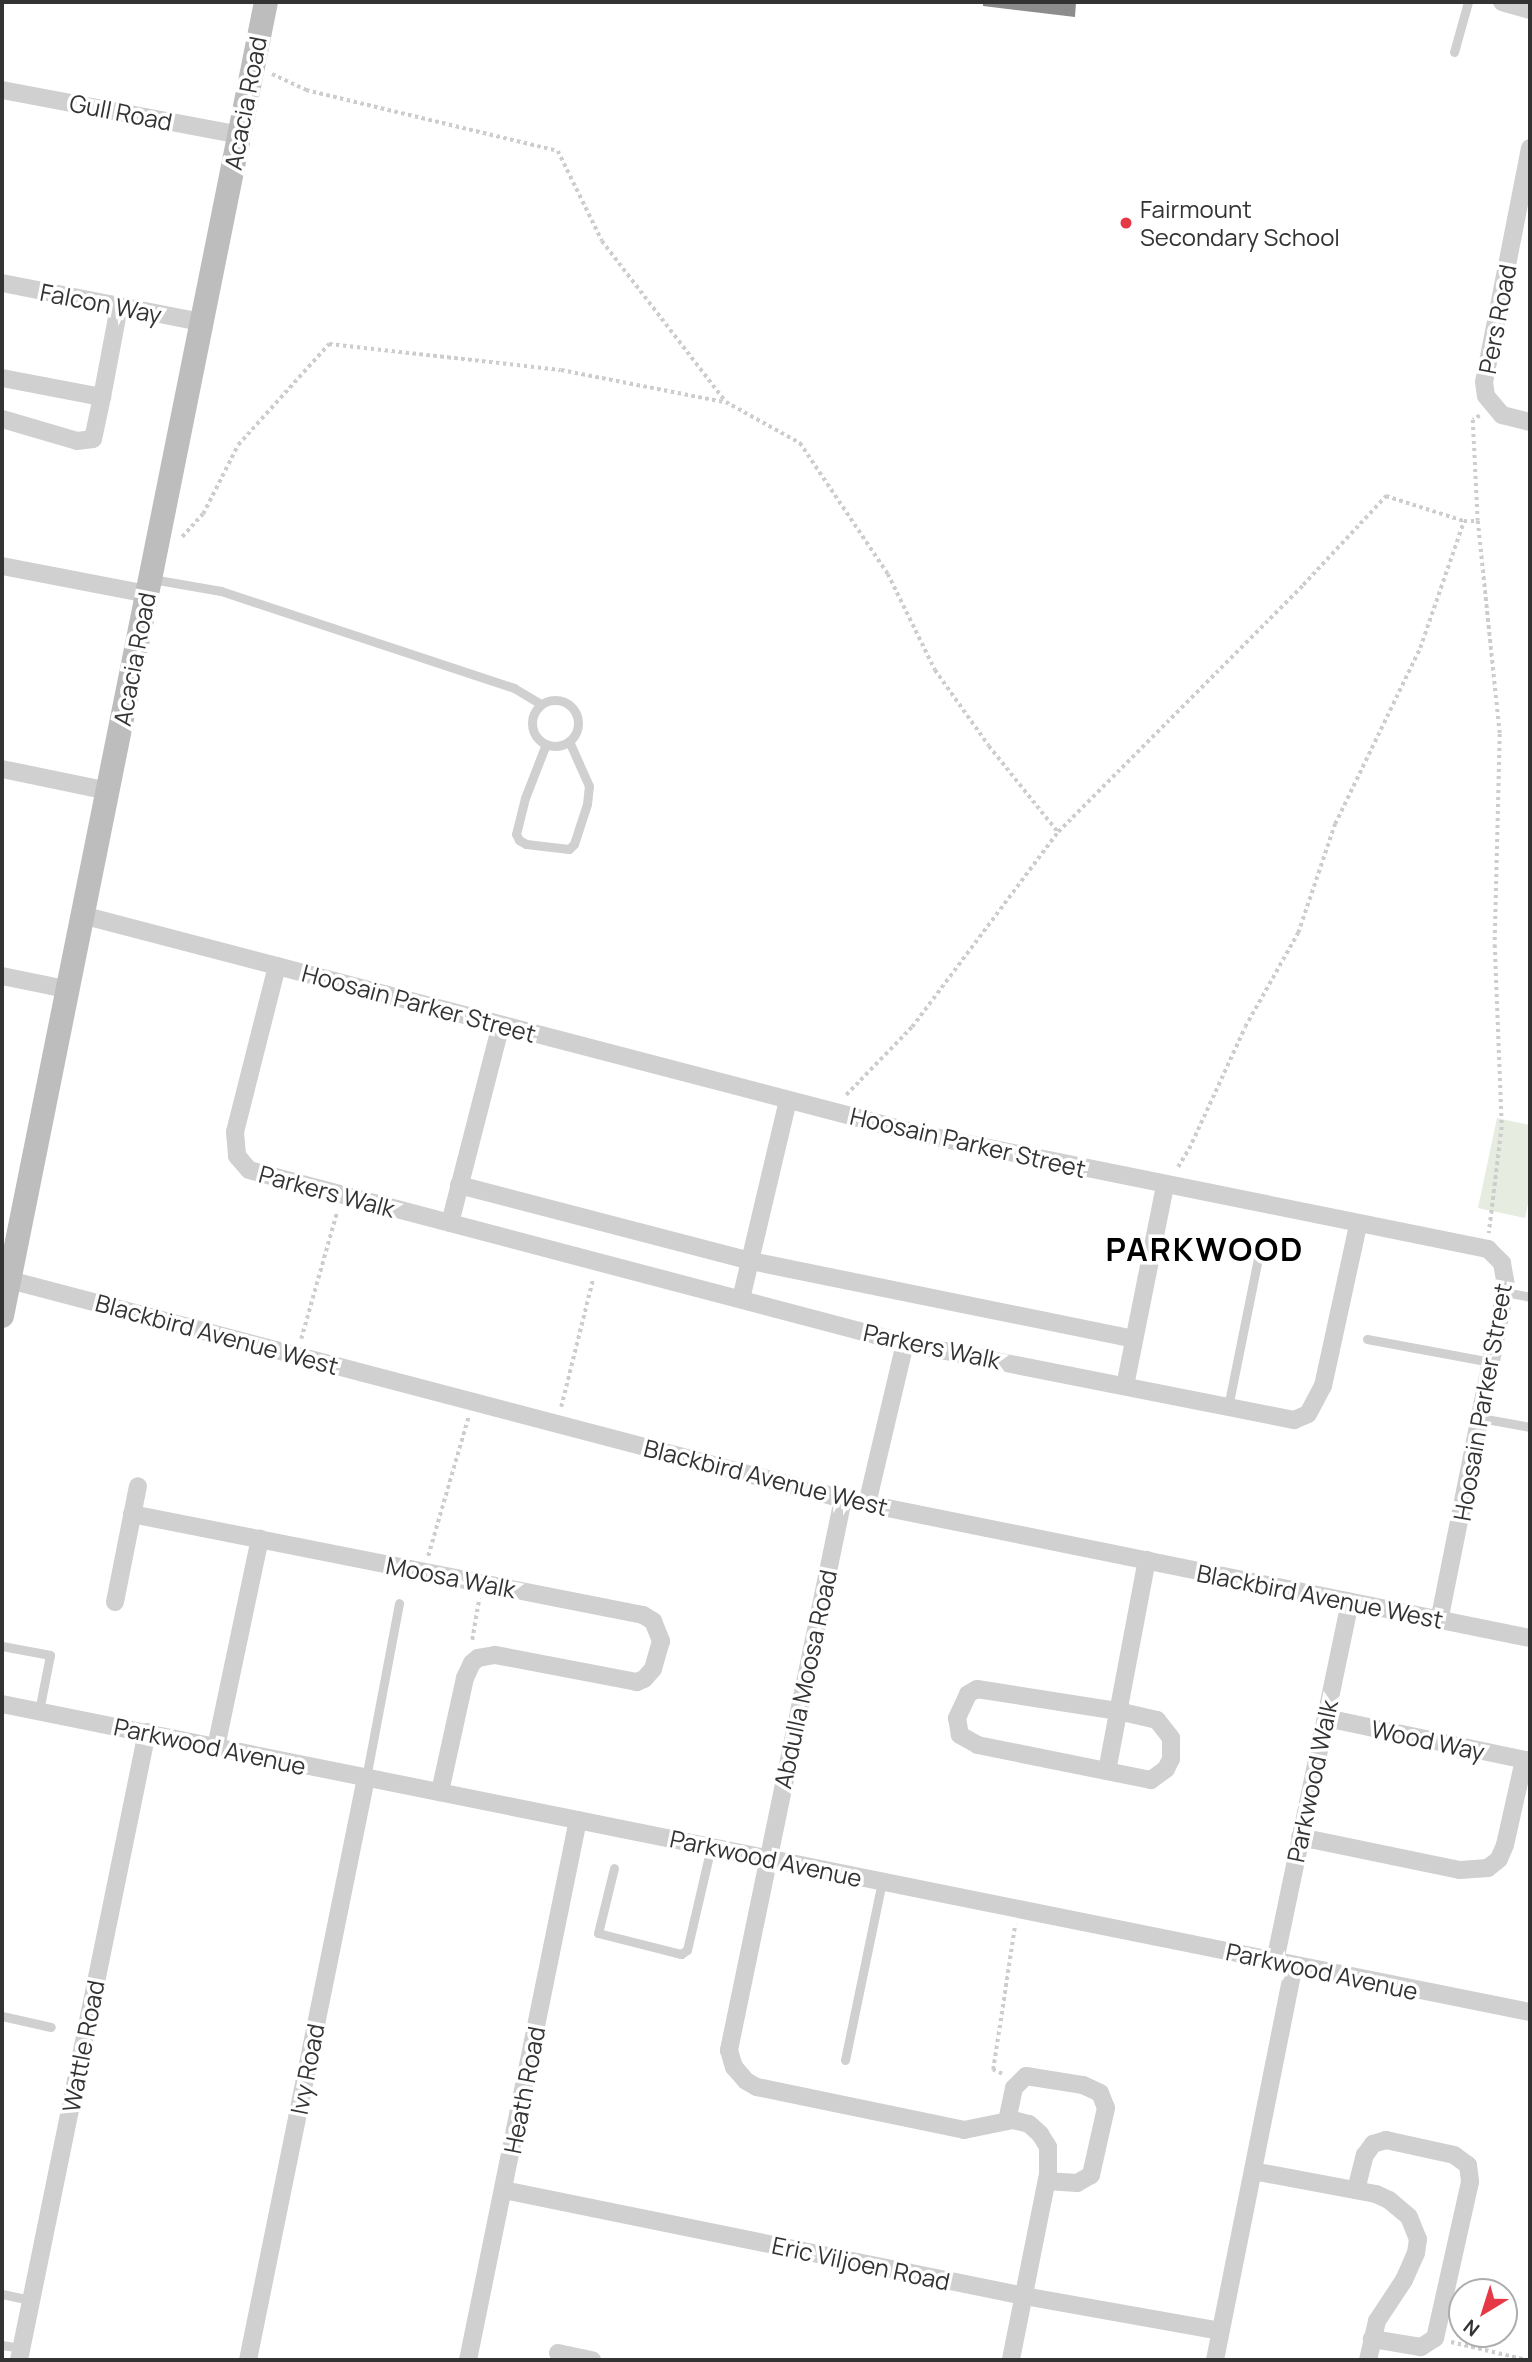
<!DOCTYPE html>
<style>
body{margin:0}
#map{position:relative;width:1532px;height:2362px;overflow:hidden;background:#fff;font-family:Manrope,sans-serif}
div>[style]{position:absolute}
.green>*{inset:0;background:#e6ecdf}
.path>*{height:3.5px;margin-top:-1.75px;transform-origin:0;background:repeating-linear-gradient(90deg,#cdcdcd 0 3.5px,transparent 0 7px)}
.lane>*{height:9px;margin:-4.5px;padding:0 4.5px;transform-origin:4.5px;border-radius:4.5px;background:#d0d0d0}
.lane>.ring{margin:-4.5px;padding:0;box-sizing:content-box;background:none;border:9px solid #d0d0d0;border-radius:50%}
.street>*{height:18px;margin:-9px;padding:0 9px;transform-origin:9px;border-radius:9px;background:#d0d0d0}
.secondary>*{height:24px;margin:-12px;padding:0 12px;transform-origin:12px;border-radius:12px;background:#bdbdbd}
.wall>*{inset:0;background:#8c8c8c}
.dots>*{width:19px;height:19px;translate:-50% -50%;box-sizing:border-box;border:4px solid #fff;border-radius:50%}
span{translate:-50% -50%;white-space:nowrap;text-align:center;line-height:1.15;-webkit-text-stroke:7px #fff;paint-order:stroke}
.street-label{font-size:24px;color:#333}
.poi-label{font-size:24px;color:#333}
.left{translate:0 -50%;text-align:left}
.district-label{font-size:32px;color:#000;font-weight:700;letter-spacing:2px}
.frame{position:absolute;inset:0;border:4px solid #333;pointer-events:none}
.north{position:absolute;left:1448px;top:2278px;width:70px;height:70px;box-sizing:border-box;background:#fff;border:2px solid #adadad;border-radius:50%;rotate:218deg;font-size:19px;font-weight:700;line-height:28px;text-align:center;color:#333}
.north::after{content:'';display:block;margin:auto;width:24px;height:32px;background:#e63946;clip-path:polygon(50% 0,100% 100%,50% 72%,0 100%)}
</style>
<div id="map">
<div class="green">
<i style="clip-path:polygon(1497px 1118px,1530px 1125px,1530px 1194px,1525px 1218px,1478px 1208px)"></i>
</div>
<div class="path">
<i style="left:272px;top:74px;width:38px;rotate:25deg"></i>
<i style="left:306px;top:90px;width:259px;rotate:13.6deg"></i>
<i style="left:558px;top:151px;width:100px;rotate:63.9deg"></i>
<i style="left:602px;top:241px;width:203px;rotate:52.4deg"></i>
<i style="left:726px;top:402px;width:85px;rotate:29deg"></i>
<i style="left:800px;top:443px;width:158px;rotate:56.1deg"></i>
<i style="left:888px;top:574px;width:107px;rotate:63.9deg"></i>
<i style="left:935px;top:670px;width:93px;rotate:54.6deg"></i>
<i style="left:989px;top:746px;width:110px;rotate:51.3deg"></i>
<i style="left:1480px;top:416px;width:8px;rotate:150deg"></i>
<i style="left:1473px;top:420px;width:101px;rotate:87.2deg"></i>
<i style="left:1478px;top:521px;width:214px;rotate:84.1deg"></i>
<i style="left:1500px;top:734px;width:211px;rotate:91.4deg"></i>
<i style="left:1495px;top:945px;width:182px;rotate:87.8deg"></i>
<i style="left:1502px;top:1127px;width:107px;rotate:97deg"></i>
<i style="left:182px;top:537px;width:31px;rotate:-48deg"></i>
<i style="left:203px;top:514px;width:77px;rotate:-63.1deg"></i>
<i style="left:238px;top:445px;width:136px;rotate:-48deg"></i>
<i style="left:329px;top:344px;width:233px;rotate:6.4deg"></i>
<i style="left:561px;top:370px;width:166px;rotate:11.1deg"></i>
<i style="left:846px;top:1095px;width:95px;rotate:-45.9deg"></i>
<i style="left:912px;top:1027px;width:244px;rotate:-53.2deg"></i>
<i style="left:1058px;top:832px;width:348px;rotate:-45.2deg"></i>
<i style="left:1303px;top:585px;width:122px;rotate:-47deg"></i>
<i style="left:1386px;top:496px;width:82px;rotate:17.8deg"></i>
<i style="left:1178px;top:1167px;width:21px;rotate:-59deg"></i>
<i style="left:1189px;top:1149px;width:134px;rotate:-65.3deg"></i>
<i style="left:1245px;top:1027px;width:108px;rotate:-60.6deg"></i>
<i style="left:1298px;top:933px;width:115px;rotate:-71.3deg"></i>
<i style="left:1335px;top:824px;width:195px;rotate:-64.2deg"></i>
<i style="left:1420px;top:648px;width:134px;rotate:-70.9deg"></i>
<i style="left:1464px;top:521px;width:14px"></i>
<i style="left:301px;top:1339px;width:132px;rotate:-74.2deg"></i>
<i style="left:561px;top:1407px;width:132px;rotate:-76deg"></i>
<i style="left:428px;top:1556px;width:144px;rotate:-73.8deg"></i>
<i style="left:472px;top:1640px;width:42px;rotate:-80.3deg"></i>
<i style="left:1002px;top:2074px;width:10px;rotate:-156deg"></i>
<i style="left:993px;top:2070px;width:147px;rotate:-81.4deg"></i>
<i style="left:1451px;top:2342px;width:78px;rotate:13.3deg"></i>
</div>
<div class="lane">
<i style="left:1454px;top:52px;width:52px;rotate:-74.4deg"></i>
<i style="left:152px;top:579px;width:70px;rotate:9.9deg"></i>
<i style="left:221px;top:591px;width:309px;rotate:18.3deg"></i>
<i style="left:514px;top:688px;width:31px;rotate:31deg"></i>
<i class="ring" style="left:532px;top:700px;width:37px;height:37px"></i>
<i style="left:546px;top:744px;width:58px;rotate:111.3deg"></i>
<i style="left:525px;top:798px;width:37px;rotate:104deg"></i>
<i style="left:516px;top:834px;width:7px;rotate:63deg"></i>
<i style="left:519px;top:840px;width:8px;rotate:30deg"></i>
<i style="left:526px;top:844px;width:43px;rotate:6.6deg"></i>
<i style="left:569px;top:849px;width:7px;rotate:-45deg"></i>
<i style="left:574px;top:844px;width:42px;rotate:-72deg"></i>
<i style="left:587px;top:804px;width:18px;rotate:-84deg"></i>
<i style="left:589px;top:786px;width:49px;rotate:-114deg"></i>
<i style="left:1505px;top:1292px;width:25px;rotate:11deg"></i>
<i style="left:1367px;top:1339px;width:126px;rotate:10.5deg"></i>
<i style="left:1228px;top:1407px;width:152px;rotate:-78.6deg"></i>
<i style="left:1480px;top:1418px;width:51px;rotate:10.2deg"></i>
<i style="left:2px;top:1646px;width:49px;rotate:10.6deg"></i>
<i style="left:50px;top:1655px;width:57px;rotate:101.1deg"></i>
<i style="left:366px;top:1778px;width:178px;rotate:-79.3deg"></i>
<i style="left:614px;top:1868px;width:67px;rotate:103.8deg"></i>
<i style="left:598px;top:1933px;width:86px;rotate:14.2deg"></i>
<i style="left:681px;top:1954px;width:7px;rotate:-34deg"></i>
<i style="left:687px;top:1950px;width:106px;rotate:-76.9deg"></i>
<i style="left:2px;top:2016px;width:50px;rotate:12.7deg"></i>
<i style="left:845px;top:2060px;width:182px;rotate:-78.3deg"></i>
<i style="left:2px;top:2294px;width:30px;rotate:12deg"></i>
<i style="left:2px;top:2345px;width:20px;rotate:9deg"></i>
</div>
<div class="street">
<i style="left:1502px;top:2px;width:29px;rotate:16deg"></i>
<i style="left:2px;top:90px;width:242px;rotate:10.7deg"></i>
<i style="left:1530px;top:148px;width:238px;rotate:101.1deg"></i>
<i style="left:1484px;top:382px;width:14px;rotate:82deg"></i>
<i style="left:1486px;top:396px;width:25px;rotate:50deg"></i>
<i style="left:1502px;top:415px;width:29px;rotate:14deg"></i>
<i style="left:2px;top:283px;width:202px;rotate:11.1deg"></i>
<i style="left:2px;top:378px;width:102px;rotate:10.8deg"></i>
<i style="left:102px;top:397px;width:92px;rotate:-79.3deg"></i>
<i style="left:2px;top:419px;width:78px;rotate:16.3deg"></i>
<i style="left:77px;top:441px;width:16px;rotate:-7deg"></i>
<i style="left:93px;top:439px;width:43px;rotate:-77.9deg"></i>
<i style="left:2px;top:566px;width:148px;rotate:10.9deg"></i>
<i style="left:2px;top:769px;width:108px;rotate:11.7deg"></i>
<i style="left:82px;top:915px;width:866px;rotate:14.65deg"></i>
<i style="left:920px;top:1134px;width:580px;rotate:11.45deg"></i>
<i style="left:1488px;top:1249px;width:20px;rotate:45deg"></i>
<i style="left:1502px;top:1263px;width:23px;rotate:80deg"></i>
<i style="left:1506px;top:1286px;width:341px;rotate:101.3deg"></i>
<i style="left:277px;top:966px;width:171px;rotate:104.2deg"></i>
<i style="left:235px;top:1132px;width:24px;rotate:85deg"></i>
<i style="left:237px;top:1156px;width:18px;rotate:49deg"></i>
<i style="left:249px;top:1170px;width:678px;rotate:14.77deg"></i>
<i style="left:905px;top:1343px;width:397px;rotate:11.2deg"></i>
<i style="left:1294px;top:1420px;width:15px;rotate:-23deg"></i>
<i style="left:1308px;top:1414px;width:32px;rotate:-62deg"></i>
<i style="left:1323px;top:1386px;width:165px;rotate:-77.7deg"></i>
<i style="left:2px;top:976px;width:65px;rotate:11.5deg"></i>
<i style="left:459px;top:1185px;width:302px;rotate:14.6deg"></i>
<i style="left:751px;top:1261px;width:390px;rotate:11.5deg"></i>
<i style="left:450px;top:1223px;width:204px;rotate:-75.6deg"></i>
<i style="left:2px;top:1278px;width:870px;rotate:14.72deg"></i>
<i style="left:843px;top:1499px;width:701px;rotate:11.44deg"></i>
<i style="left:741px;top:1299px;width:204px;rotate:-76.7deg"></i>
<i style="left:1125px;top:1386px;width:205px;rotate:-78.7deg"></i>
<i style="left:843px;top:1499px;width:563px;rotate:101.69deg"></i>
<i style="left:729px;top:2050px;width:18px;rotate:74deg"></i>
<i style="left:734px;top:2067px;width:18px;rotate:49deg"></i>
<i style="left:746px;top:2081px;width:13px;rotate:29deg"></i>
<i style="left:757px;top:2087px;width:211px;rotate:11.7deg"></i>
<i style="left:964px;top:2130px;width:50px;rotate:-11.5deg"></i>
<i style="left:1013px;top:2120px;width:16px;rotate:14deg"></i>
<i style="left:1029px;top:2124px;width:15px;rotate:42deg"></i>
<i style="left:1040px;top:2134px;width:15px;rotate:58deg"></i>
<i style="left:1048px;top:2147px;width:27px;rotate:90deg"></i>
<i style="left:1048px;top:2174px;width:190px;rotate:101.3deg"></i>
<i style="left:867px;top:1504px;width:165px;rotate:-76.7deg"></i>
<i style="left:132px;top:1514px;width:521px;rotate:11.18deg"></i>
<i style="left:643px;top:1615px;width:12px;rotate:31deg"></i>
<i style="left:653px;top:1621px;width:22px;rotate:68deg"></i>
<i style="left:661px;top:1641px;width:29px;rotate:106deg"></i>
<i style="left:653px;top:1669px;width:13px;rotate:132deg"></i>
<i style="left:644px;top:1679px;width:8px;rotate:157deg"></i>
<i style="left:637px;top:1682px;width:145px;rotate:-169.2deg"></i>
<i style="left:495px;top:1655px;width:17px;rotate:170deg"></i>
<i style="left:478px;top:1658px;width:8px;rotate:140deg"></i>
<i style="left:472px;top:1663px;width:17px;rotate:115deg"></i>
<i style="left:465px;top:1678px;width:117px;rotate:102.4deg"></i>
<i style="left:115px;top:1602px;width:118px;rotate:-78.8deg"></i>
<i style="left:977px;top:1689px;width:143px;rotate:8.9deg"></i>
<i style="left:1118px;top:1711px;width:40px;rotate:13deg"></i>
<i style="left:1157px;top:1720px;width:23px;rotate:52deg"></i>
<i style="left:1171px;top:1738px;width:21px;rotate:90deg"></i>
<i style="left:1171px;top:1759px;width:11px;rotate:117deg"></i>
<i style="left:1166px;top:1769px;width:19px;rotate:144deg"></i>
<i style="left:1151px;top:1780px;width:177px;rotate:-168.6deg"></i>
<i style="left:978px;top:1745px;width:21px;rotate:-151deg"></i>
<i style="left:960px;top:1735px;width:17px;rotate:-100deg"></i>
<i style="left:957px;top:1718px;width:26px;rotate:-65deg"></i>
<i style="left:968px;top:1694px;width:10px;rotate:-29deg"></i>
<i style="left:2px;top:1704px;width:1559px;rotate:11.4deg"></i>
<i style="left:1326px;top:1718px;width:208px;rotate:11.9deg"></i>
<i style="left:216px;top:1747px;width:213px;rotate:-78.1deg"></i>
<i style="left:1107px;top:1771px;width:215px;rotate:-79.3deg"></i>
<i style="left:1300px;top:1837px;width:163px;rotate:11.7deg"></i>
<i style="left:1460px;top:1870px;width:28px;rotate:-4deg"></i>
<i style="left:1488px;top:1868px;width:14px;rotate:-39deg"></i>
<i style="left:1499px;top:1859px;width:15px;rotate:-67deg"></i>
<i style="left:1505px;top:1845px;width:87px;rotate:-77.4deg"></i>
<i style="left:1275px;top:1961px;width:367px;rotate:-78.2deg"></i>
<i style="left:1007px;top:2121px;width:34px;rotate:-78deg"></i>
<i style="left:1014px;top:2088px;width:17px;rotate:-45deg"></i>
<i style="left:1026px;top:2076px;width:58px;rotate:9deg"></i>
<i style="left:1083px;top:2085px;width:19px;rotate:25deg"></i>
<i style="left:1100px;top:2093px;width:16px;rotate:68deg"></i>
<i style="left:1106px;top:2108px;width:69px;rotate:102.6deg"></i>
<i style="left:1091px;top:2175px;width:16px;rotate:150deg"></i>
<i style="left:1077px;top:2183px;width:30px;rotate:-176deg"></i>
<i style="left:1253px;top:2171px;width:125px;rotate:10.6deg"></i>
<i style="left:1376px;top:2194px;width:14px;rotate:25deg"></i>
<i style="left:1389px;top:2200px;width:26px;rotate:40deg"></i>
<i style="left:1409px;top:2217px;width:24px;rotate:68deg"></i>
<i style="left:1418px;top:2239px;width:14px;rotate:98deg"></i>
<i style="left:1416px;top:2253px;width:30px;rotate:114deg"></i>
<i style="left:1404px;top:2280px;width:49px;rotate:123.4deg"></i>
<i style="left:1377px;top:2321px;width:40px;rotate:103deg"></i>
<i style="left:504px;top:2190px;width:531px;rotate:11.52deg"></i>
<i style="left:1024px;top:2296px;width:199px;rotate:10.1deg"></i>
<i style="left:1356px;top:2190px;width:36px;rotate:-76deg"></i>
<i style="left:1365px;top:2155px;width:14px;rotate:-54deg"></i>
<i style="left:1373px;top:2144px;width:14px;rotate:-17deg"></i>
<i style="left:1386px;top:2140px;width:70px;rotate:12.4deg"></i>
<i style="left:1454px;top:2155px;width:17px;rotate:36deg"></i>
<i style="left:1468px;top:2165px;width:17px;rotate:83deg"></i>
<i style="left:1470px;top:2182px;width:160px;rotate:102.6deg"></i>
<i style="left:1435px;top:2338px;width:17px;rotate:147deg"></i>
<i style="left:1421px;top:2347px;width:50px;rotate:-170.7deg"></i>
<i style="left:558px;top:2353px;width:35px;rotate:12deg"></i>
<i style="left:19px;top:2360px;width:641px;rotate:-78.48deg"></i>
<i style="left:248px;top:2360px;width:594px;rotate:-78.54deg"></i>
<i style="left:468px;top:2360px;width:551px;rotate:-78.49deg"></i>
<i style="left:1215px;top:2360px;width:403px;rotate:-78.7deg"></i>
</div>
<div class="secondary">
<i style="left:2px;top:1316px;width:1340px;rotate:-78.64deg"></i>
</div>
<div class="wall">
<i style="clip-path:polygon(983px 2px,1076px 2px,1075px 17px,983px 6px)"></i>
</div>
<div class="dots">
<i style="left:1126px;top:223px;background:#e63946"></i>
</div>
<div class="street-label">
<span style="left:245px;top:103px;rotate:-79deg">Acacia Road</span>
<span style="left:121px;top:112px;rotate:11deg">Gull Road</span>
<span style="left:101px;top:303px;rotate:11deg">Falcon Way</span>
<span style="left:1497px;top:319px;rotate:-79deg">Pers Road</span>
<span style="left:134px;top:659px;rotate:-79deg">Acacia Road</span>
<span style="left:419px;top:1003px;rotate:15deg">Hoosain Parker Street</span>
<span style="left:968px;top:1142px;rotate:13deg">Hoosain Parker Street</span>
<span style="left:327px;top:1191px;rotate:15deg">Parkers Walk</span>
<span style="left:217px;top:1334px;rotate:15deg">Blackbird Avenue West</span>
<span style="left:932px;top:1346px;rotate:12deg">Parkers Walk</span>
<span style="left:1482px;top:1402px;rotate:-80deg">Hoosain Parker Street</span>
<span style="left:766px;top:1477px;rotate:14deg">Blackbird Avenue West</span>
<span style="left:451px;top:1577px;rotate:11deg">Moosa Walk</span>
<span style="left:1320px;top:1596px;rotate:11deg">Blackbird Avenue West</span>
<span style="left:805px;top:1679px;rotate:-78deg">Abdulla Moosa Road</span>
<span style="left:1428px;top:1740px;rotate:12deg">Wood Way</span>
<span style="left:210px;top:1746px;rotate:12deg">Parkwood Avenue</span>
<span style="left:1312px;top:1781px;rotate:-78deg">Parkwood Walk</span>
<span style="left:766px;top:1858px;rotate:12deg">Parkwood Avenue</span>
<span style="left:1322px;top:1971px;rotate:12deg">Parkwood Avenue</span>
<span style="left:83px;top:2046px;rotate:-79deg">Wattle Road</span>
<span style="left:307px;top:2069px;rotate:-79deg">Ivy Road</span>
<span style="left:524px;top:2090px;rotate:-79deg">Heath Road</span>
<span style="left:861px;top:2263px;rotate:12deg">Eric Viljoen Road</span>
</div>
<div class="poi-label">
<span class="left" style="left:1140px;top:223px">Fairmount<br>Secondary School</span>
</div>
<div class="district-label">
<span style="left:1205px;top:1249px">PARKWOOD</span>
</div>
<div class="frame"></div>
<div class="north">N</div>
</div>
